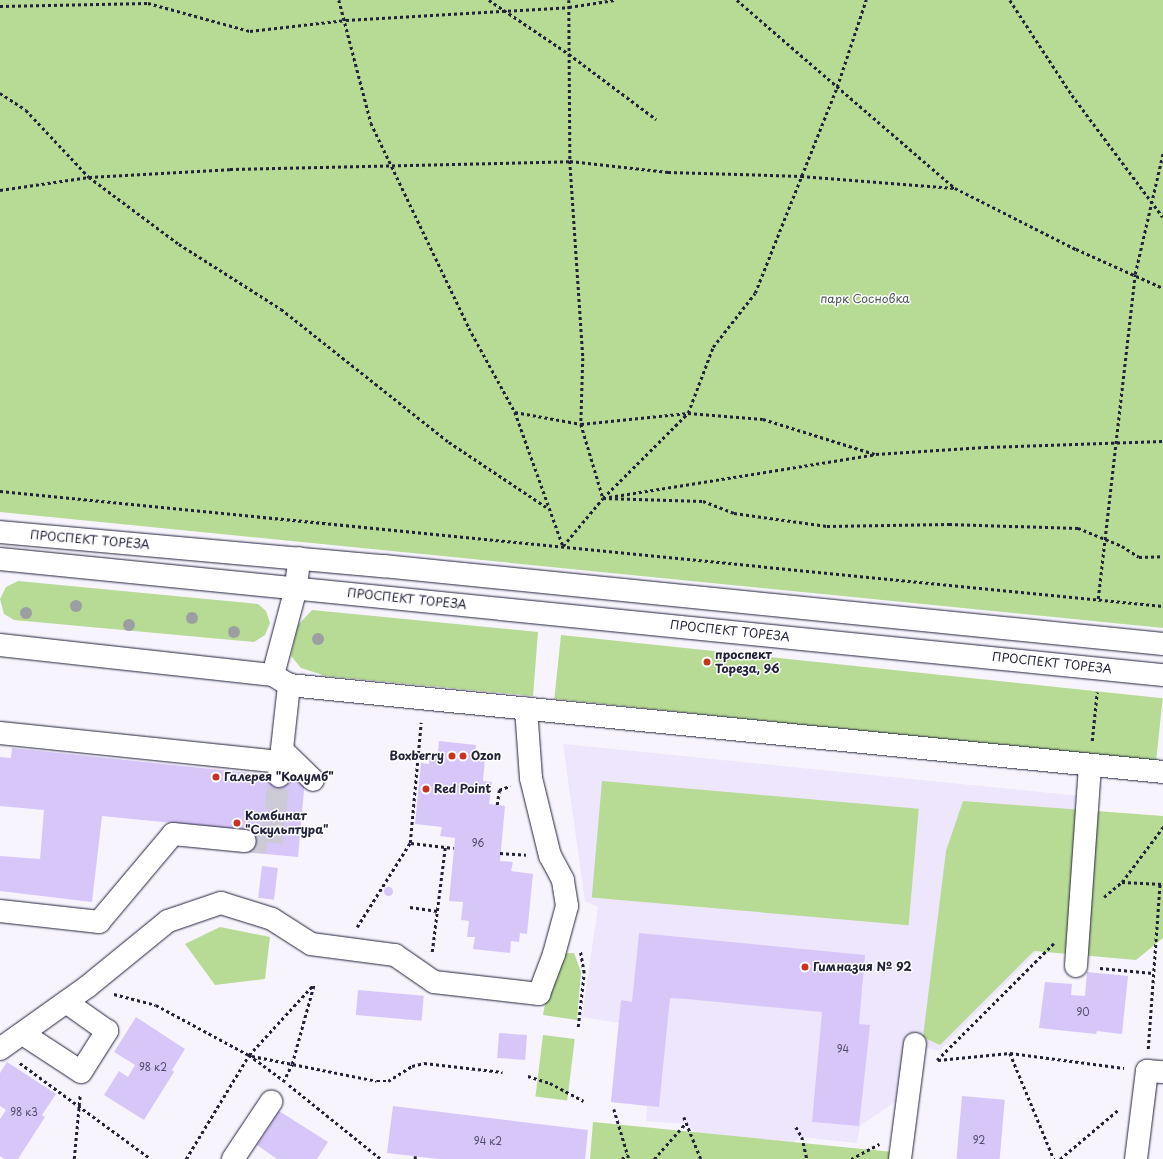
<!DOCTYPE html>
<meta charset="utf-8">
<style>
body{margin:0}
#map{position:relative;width:1163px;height:1159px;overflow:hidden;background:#f7f4fe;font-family:"Playpen Sans",sans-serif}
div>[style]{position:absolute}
.built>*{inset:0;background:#ede6fc}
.green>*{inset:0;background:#b7da94;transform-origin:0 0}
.building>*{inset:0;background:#d7c7f9;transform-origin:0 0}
.round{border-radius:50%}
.minor-tunnel>*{height:22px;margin-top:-11px;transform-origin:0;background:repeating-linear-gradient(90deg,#cccad7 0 22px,transparent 0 33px)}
.path>*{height:2.5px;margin-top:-1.25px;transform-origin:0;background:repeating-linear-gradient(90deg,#22223b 0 3px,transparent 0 6px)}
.roads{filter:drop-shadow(0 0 1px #22223b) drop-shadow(0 0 1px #22223b)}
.minor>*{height:22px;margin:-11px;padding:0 11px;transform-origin:11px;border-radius:11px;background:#fff}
.major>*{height:22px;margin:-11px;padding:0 11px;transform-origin:11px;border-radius:11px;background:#fff}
.trees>*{width:12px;height:12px;margin:-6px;border-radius:50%;background:#9b9fa2}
.dots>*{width:11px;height:11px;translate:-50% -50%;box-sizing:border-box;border:2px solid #fff;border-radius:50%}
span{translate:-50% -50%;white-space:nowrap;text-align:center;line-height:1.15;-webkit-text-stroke:3px #fff;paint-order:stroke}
.number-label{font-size:10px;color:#4f4b6a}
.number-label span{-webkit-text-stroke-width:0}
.park-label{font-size:12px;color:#4f5956}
.street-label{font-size:12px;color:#22223b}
.poi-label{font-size:12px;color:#22223b;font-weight:700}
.left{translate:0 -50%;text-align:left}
.right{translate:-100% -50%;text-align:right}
</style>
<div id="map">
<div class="built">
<i style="clip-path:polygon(563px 744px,1080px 796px,1071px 917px,939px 1051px,915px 1044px,902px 1097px,860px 1126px,857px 1143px,802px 1137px,764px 1159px,732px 1157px,685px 1124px,646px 1121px,647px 1106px,611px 1102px,619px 1023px,582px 1017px,598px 907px,585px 901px)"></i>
</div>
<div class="green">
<i style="clip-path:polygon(0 0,1163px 0,1163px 628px,0 512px)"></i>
<i style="clip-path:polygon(18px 581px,258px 604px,266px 611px,270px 623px,265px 635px,254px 642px,14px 620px,4px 614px,0 599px,6px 587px)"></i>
<i style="clip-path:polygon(312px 610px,538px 632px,533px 696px,326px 676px,301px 668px,291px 656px,298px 625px)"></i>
<i style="left:561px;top:635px;width:605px;height:64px;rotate:6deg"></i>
<i style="left:602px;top:781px;width:318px;height:117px;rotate:5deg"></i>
<i style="clip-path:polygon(963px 801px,1163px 816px,1163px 938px,1136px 960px,1034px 951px,940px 1045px,923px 1037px,946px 851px)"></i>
<i style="clip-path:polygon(220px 927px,270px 937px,265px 979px,215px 985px,185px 944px)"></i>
<i style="clip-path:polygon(563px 953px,574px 953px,581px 972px,577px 1020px,543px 1015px,547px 992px)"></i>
<i style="left:543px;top:1035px;width:32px;height:62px;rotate:7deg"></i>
<i style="clip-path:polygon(593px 1122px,893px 1152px,892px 1159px,590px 1159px)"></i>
</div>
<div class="building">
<i style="clip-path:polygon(439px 741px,476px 745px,475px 757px,485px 758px,483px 781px,492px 782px,489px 804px,505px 806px,500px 861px,513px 862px,511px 871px,533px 874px,527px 934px,520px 933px,519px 942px,511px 941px,510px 953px,473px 949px,475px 937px,467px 937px,469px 921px,461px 920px,463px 902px,449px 901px,455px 838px,440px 836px,442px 827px,415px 824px,421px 763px,429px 764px,430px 752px,438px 753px)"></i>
<i style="clip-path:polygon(12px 748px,305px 779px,298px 857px,243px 852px,245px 830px,102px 816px,92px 902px,0 891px,0 856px,40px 859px,44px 810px,0 806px,0 757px,11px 758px)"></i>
<i style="left:262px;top:866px;width:16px;height:32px;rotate:7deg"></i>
<i class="round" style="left:383.5px;top:886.5px;width:9px;height:9px"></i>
<i style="clip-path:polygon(639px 933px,865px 955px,859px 1024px,870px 1025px,859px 1126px,812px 1122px,822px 1012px,687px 999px,670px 998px,659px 1107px,611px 1102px,621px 1000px,632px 1002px)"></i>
<i style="clip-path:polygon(1087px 972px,1128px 976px,1122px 1034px,1097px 1031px,1096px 1034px,1039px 1028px,1045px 982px,1072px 984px,1071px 995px,1085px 996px)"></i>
<i style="left:358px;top:990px;width:66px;height:25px;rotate:5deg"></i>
<i style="clip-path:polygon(136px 1017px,185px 1049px,172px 1070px,174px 1072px,144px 1120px,104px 1095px,119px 1071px,128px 1077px,135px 1065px,114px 1052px)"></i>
<i style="left:499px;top:1033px;width:28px;height:25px;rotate:4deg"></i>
<i style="clip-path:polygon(7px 1062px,56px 1094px,42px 1115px,45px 1117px,18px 1159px,5px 1159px,0 1156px,0 1119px,6px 1110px,0 1106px,0 1073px)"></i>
<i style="left:962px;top:1096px;width:43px;height:63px;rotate:5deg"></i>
<i style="clip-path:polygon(393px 1106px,588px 1130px,585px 1159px,439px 1159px,387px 1153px)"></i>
<i style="clip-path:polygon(279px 1111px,328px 1142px,317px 1159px,277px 1159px,257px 1145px)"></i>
</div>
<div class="minor-tunnel">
<i style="left:245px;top:841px;width:27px;rotate:4deg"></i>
<i style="left:272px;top:843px;width:67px;rotate:-84deg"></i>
</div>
<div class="path">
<i style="left:339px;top:0;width:127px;rotate:75.4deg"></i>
<i style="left:371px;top:123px;width:227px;rotate:64.4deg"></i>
<i style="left:469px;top:328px;width:96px;rotate:61.3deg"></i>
<i style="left:515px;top:412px;width:142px;rotate:70.3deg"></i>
<i style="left:563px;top:546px;width:62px;rotate:-50.2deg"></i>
<i style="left:603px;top:498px;width:120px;rotate:-45deg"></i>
<i style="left:688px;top:413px;width:71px;rotate:-69.3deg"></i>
<i style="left:713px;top:347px;width:68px;rotate:-52.1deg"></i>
<i style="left:755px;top:293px;width:222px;rotate:-68.3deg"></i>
<i style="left:837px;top:87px;width:92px;rotate:-71.6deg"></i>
<i style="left:489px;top:0;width:97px;rotate:34deg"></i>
<i style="left:569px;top:54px;width:109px;rotate:36.8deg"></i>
<i style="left:569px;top:0;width:161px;rotate:89.6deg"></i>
<i style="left:570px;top:161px;width:197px;rotate:86.2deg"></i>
<i style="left:583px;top:358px;width:66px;rotate:91.7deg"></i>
<i style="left:581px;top:424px;width:77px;rotate:73.4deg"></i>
<i style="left:737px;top:0;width:288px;rotate:40.8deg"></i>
<i style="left:955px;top:188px;width:136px;rotate:26.8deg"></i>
<i style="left:1076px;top:249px;width:95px;rotate:24.1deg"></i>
<i style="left:1010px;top:0;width:113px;rotate:56.9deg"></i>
<i style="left:1072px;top:95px;width:152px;rotate:53.3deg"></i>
<i style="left:0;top:6px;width:148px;rotate:-1.2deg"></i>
<i style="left:148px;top:3px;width:106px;rotate:15.4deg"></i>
<i style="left:250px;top:31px;width:97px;rotate:-6.5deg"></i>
<i style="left:346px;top:20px;width:223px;rotate:-3.3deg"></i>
<i style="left:569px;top:7px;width:46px;rotate:-8.8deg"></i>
<i style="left:0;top:93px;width:31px;rotate:33deg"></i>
<i style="left:26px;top:110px;width:92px;rotate:46.8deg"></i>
<i style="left:89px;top:177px;width:112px;rotate:36.7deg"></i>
<i style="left:179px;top:244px;width:121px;rotate:32.5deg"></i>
<i style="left:281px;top:309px;width:214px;rotate:38.4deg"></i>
<i style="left:449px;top:442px;width:117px;rotate:33.8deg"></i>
<i style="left:0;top:190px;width:90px;rotate:-8.3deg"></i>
<i style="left:89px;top:177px;width:141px;rotate:-3.2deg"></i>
<i style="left:230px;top:169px;width:340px;rotate:-1.3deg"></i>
<i style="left:570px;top:161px;width:99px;rotate:6.4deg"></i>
<i style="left:668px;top:172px;width:133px;rotate:1.7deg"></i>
<i style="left:801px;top:176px;width:154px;rotate:4.5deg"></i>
<i style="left:515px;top:412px;width:67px;rotate:10.3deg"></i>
<i style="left:581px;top:424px;width:108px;rotate:-5.9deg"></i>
<i style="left:688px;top:413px;width:75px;rotate:4.6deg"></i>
<i style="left:763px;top:419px;width:117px;rotate:17.4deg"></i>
<i style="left:0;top:491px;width:1169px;rotate:5.65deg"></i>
<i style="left:609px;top:497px;width:270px;rotate:-9.1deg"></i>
<i style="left:876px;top:454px;width:109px;rotate:-3.7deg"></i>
<i style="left:985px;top:447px;width:178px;rotate:-1.9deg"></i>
<i style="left:603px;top:498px;width:100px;rotate:1.7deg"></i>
<i style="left:703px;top:501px;width:33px;rotate:21deg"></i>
<i style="left:734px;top:513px;width:94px;rotate:8deg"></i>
<i style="left:827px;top:526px;width:122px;rotate:-0.9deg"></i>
<i style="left:949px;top:524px;width:129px;rotate:1.8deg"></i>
<i style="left:1078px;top:528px;width:48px;rotate:22.2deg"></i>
<i style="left:1122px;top:546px;width:20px;rotate:33deg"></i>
<i style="left:1139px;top:557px;width:24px;rotate:-2deg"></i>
<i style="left:1098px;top:599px;width:327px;rotate:-83.5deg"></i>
<i style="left:1135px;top:274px;width:124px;rotate:-77deg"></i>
<i style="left:1092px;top:741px;width:49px;rotate:-84.2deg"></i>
<i style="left:497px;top:805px;width:15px;rotate:-82deg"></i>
<i style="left:499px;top:790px;width:12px;rotate:-20deg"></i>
<i style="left:411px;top:843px;width:43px;rotate:6.6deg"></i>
<i style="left:500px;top:853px;width:26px;rotate:4deg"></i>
<i style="left:1122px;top:882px;width:41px;rotate:2.8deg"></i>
<i style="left:1104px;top:897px;width:23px;rotate:-40deg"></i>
<i style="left:1122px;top:882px;width:69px;rotate:-53.3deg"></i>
<i style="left:410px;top:907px;width:28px;rotate:8deg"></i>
<i style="left:357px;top:927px;width:99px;rotate:-57.8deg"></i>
<i style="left:410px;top:843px;width:121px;rotate:-84.8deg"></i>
<i style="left:432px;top:952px;width:106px;rotate:-82.9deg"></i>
<i style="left:1100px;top:968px;width:53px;rotate:5.4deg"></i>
<i style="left:114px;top:994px;width:43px;rotate:14.7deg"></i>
<i style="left:156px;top:1005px;width:106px;rotate:28.3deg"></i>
<i style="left:249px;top:1055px;width:42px;rotate:36.3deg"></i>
<i style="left:578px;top:1027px;width:54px;rotate:-83.7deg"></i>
<i style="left:584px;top:973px;width:23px;rotate:-100deg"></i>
<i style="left:1148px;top:1049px;width:166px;rotate:-85.9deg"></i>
<i style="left:1010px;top:1053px;width:115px;rotate:67.5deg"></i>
<i style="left:252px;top:1056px;width:127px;rotate:11.3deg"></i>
<i style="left:377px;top:1081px;width:11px"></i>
<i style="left:388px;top:1081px;width:28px;rotate:-32deg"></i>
<i style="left:412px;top:1066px;width:12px;rotate:-14deg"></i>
<i style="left:424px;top:1063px;width:79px;rotate:6.6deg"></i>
<i style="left:937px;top:1060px;width:165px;rotate:-45deg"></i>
<i style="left:938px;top:1060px;width:72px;rotate:-5.6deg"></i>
<i style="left:1010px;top:1053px;width:115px;rotate:7.5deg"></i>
<i style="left:20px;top:1063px;width:162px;rotate:36.2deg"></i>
<i style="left:528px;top:1076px;width:23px;rotate:18deg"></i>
<i style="left:550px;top:1083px;width:38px;rotate:28deg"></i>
<i style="left:283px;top:1082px;width:20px;rotate:-63deg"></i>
<i style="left:292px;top:1064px;width:83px;rotate:-74.6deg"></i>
<i style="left:289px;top:1085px;width:118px;rotate:38.8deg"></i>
<i style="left:614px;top:1109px;width:52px;rotate:73.3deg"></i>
<i style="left:684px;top:1117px;width:45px;rotate:68deg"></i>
<i style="left:796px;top:1127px;width:12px;rotate:59deg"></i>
<i style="left:802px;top:1137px;width:23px;rotate:77deg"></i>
<i style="left:74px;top:1159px;width:65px;rotate:-84.7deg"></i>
<i style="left:186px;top:1159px;width:122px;rotate:-58.8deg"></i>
<i style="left:249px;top:1055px;width:96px;rotate:-47.5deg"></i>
<i style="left:415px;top:1159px;width:3px;rotate:-90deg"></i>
<i style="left:622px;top:1159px;width:7px;rotate:-45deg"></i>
<i style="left:654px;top:1159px;width:47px;rotate:-48.5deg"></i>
<i style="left:851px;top:1159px;width:32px;rotate:-28deg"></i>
<i style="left:1060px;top:1159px;width:76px;rotate:-40.2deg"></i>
</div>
<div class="roads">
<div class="minor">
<i style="left:0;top:645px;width:275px;rotate:6.3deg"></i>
<i style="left:273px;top:675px;width:19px;rotate:32deg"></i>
<i style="left:289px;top:685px;width:878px;rotate:5.68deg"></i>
<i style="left:273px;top:675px;width:90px;rotate:-75.2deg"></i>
<i style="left:296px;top:588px;width:30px;rotate:-84deg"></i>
<i style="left:0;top:733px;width:281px;rotate:5.9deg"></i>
<i style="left:282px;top:750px;width:43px;rotate:44.1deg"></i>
<i style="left:279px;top:776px;width:92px;rotate:-83.7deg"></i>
<i style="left:0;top:911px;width:100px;rotate:6.3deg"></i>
<i style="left:99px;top:922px;width:115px;rotate:-49.9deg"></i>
<i style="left:173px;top:834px;width:72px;rotate:5.6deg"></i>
<i style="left:1076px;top:966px;width:201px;rotate:-86deg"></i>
<i style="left:23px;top:1034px;width:69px;rotate:33.2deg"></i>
<i style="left:81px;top:1072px;width:49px;rotate:-57.6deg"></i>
<i style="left:107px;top:1031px;width:50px;rotate:-144.7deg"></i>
<i style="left:0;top:1049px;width:107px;rotate:-35.5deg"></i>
<i style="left:87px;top:987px;width:104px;rotate:-39.2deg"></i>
<i style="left:168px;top:921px;width:56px;rotate:-18.8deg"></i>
<i style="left:221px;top:903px;width:53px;rotate:17.4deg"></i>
<i style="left:272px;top:919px;width:46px;rotate:32.7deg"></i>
<i style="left:311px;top:944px;width:85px;rotate:7.5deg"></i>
<i style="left:395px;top:955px;width:47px;rotate:34.7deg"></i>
<i style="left:434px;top:982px;width:106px;rotate:6.5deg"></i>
<i style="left:539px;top:994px;width:43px;rotate:-69.4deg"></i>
<i style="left:554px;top:954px;width:50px;rotate:-74.8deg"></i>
<i style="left:567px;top:906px;width:26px;rotate:-99deg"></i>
<i style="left:563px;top:880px;width:27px;rotate:-118deg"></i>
<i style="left:550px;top:856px;width:80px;rotate:-103.7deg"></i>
<i style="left:531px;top:778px;width:70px;rotate:-94.1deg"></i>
<i style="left:233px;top:1159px;width:69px;rotate:-56.3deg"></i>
<i style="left:900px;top:1159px;width:116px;rotate:-82.6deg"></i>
<i style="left:1136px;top:1159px;width:89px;rotate:-82.9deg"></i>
<i style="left:1147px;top:1071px;width:16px;rotate:4deg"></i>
</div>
<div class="major">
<i style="left:0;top:532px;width:385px;rotate:5.1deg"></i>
<i style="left:383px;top:566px;width:784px;rotate:5.71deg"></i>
<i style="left:0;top:559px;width:1169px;rotate:5.7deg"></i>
</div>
</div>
<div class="trees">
<i style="left:76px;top:606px"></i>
<i style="left:26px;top:613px"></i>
<i style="left:192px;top:618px"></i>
<i style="left:129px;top:625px"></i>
<i style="left:234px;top:632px"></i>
<i style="left:318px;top:639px"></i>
</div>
<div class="dots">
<i style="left:707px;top:662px;background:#c8321e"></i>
<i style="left:452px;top:756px;background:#c8321e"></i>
<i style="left:463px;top:756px;background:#c8321e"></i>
<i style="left:216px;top:777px;background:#c8321e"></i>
<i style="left:426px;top:789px;background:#c8321e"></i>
<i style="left:237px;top:823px;background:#c8321e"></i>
<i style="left:805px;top:967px;background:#c8321e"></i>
</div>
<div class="number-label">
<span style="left:478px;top:843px">96</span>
<span style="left:1083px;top:1012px">90</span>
<span style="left:843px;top:1049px">94</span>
<span style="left:153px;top:1067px">98 к2</span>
<span style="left:24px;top:1112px">98 к3</span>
<span style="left:979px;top:1140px">92</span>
<span style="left:488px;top:1141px">94 к2</span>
</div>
<div class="park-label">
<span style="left:865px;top:299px">парк Сосновка</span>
</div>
<div class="street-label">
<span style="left:90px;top:540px;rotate:5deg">ПРОСПЕКТ ТОРЕЗА</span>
<span style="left:407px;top:599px;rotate:6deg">ПРОСПЕКТ ТОРЕЗА</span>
<span style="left:730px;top:631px;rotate:6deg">ПРОСПЕКТ ТОРЕЗА</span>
<span style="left:1052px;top:663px;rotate:6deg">ПРОСПЕКТ ТОРЕЗА</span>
</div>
<div class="poi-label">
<span class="left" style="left:715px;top:662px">проспект<br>Тореза, 96</span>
<span class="right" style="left:444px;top:756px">Boxberry</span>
<span class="left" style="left:471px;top:756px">Ozon</span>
<span class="left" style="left:224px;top:777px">Галерея "Колумб"</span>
<span class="left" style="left:434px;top:789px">Red Point</span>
<span class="left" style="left:245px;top:823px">Комбинат<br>"Скульптура"</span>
<span class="left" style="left:813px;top:967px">Гимназия № 92</span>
</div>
</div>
